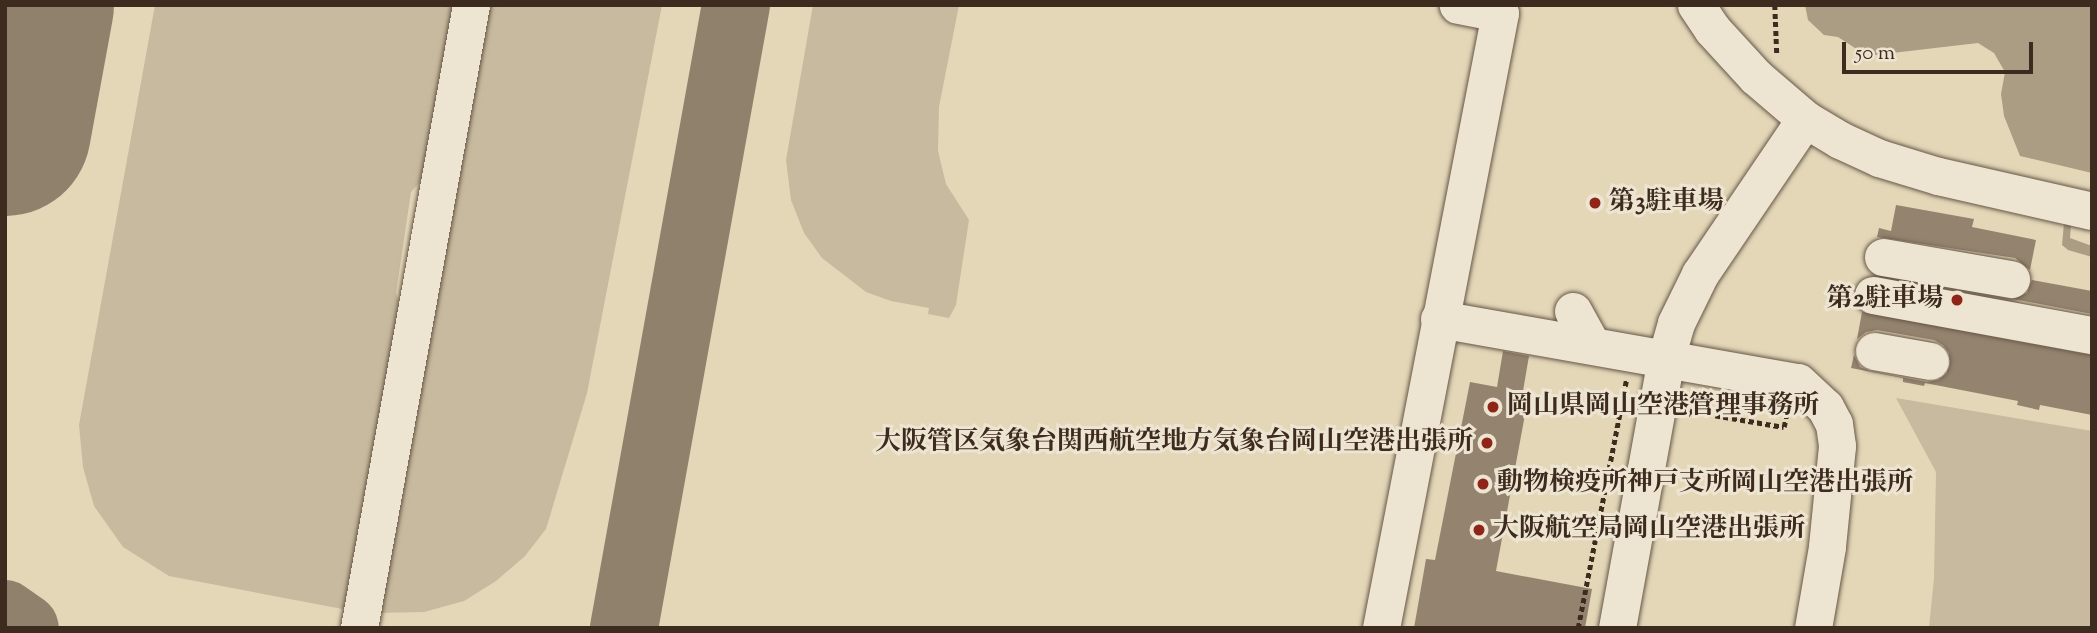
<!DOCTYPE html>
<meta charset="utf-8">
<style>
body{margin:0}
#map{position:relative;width:2097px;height:633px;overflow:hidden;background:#e3d7b8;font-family:"Sorts Mill Goudy","Noto Serif JP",serif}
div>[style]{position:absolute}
.green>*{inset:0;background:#c7ba9e}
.water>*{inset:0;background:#ab9d84}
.taxiway>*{height:68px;margin:-34px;padding:0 34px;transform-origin:34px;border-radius:34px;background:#90816c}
.runway>*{height:172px;margin:-86px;padding:0 86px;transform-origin:86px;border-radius:86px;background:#90816c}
.building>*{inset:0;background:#94846f}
.path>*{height:4.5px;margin-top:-2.25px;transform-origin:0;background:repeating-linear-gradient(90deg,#3e2b20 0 5px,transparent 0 8.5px)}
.roads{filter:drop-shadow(0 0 2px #675646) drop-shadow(0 0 2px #675646)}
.minor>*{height:37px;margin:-18.5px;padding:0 18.5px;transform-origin:18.5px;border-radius:18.5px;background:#ede5d1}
.dots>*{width:19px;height:19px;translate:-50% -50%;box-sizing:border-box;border:4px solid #ede5d1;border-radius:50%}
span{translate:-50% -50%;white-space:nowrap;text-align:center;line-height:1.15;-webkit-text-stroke:6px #ede5d1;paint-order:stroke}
.poi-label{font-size:26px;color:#3e2b20;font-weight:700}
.left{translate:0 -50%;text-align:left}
.right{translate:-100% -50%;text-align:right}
.frame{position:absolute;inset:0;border:7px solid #3e2b20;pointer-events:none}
.scale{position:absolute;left:1842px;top:42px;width:191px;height:32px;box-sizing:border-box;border:4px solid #3e2b20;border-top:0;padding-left:9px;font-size:21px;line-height:24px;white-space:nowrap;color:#3e2b20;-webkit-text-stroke:5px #ede5d1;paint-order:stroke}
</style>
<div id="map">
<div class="green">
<i style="clip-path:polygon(155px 5px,462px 5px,431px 169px,411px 192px,396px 293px,404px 317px,353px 611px,169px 576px,123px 547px,94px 506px,83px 467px,79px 425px)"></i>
<i style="clip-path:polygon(483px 5px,662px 5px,587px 393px,546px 529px,525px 556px,496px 581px,464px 601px,424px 612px,374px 613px)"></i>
<i style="clip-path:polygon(813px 5px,959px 5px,939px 107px,938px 151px,946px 184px,969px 220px,956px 305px,949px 318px,928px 314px,929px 308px,891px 301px,866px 292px,822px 258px,804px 233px,791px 200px,786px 160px)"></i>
<i style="clip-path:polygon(1896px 398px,2092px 431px,2092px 628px,1929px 628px,1934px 578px,1936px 472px)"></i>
</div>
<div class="water">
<i style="clip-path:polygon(1805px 5px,2092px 5px,2092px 173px,2020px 156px,2004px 116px,2001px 94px,2005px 72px,1994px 53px,1978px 43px,1875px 55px,1855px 48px,1838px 37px,1824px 35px,1808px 20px)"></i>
<i style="clip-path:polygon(2064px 223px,2071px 225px,2070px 238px,2092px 246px,2092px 257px,2068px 250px,2062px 245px)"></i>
</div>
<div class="taxiway">
<i style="left:5px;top:614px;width:24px;rotate:35deg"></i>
<i style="left:624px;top:628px;width:633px;rotate:-79.81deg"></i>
</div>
<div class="runway">
<i style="left:5px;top:130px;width:127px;rotate:-79.6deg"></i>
</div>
<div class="building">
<i style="clip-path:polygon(1896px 205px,1974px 219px,1972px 227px,2036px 240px,2030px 270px,2015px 258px,1877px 237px,1879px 228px,1891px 231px)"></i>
<i style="clip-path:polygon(2032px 280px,2092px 291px,2092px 314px,2013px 299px,2027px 293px)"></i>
<i style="clip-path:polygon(1862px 312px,2092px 355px,2092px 415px,2040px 405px,2039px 410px,2017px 405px,2018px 401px,1925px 383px,1924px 386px,1903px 382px,1903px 378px,1851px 368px,1854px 355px,1860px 367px,1870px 371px,1927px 382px,1938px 380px,1946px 374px,1950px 365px,1949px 353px,1943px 345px,1934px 340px,1877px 330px,1866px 332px,1857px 339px)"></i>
<i style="clip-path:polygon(1503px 351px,1529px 356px,1523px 391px,1529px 393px,1496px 571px,1592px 589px,1585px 628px,1414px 628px,1426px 559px,1435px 560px,1470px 382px,1497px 387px)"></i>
</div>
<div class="path">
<i style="left:1775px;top:5px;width:49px;rotate:87.7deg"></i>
<i style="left:1687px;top:415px;width:5px;rotate:-53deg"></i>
<i style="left:1690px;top:411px;width:95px;rotate:9.7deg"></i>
<i style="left:1784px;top:427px;width:16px;rotate:-79deg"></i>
<i style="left:1578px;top:628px;width:252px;rotate:-79deg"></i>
</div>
<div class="roads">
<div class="minor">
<i style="left:1696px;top:5px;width:29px;rotate:56deg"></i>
<i style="left:1712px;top:29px;width:65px;rotate:47.5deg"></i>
<i style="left:1756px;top:77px;width:65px;rotate:40.6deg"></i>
<i style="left:1805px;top:119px;width:41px;rotate:31deg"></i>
<i style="left:1840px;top:140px;width:43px;rotate:24.8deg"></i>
<i style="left:1879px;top:158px;width:62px;rotate:17deg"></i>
<i style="left:1938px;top:176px;width:158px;rotate:12.8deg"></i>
<i style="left:1883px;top:257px;width:130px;rotate:9.8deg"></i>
<i style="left:1873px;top:295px;width:223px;rotate:10.4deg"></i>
<i style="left:1573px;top:311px;width:39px;rotate:61deg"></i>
<i style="left:1439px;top:319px;width:364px;rotate:10deg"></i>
<i style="left:1798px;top:382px;width:37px;rotate:43deg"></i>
<i style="left:1825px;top:407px;width:19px;rotate:62deg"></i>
<i style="left:1834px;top:424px;width:22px;rotate:82deg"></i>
<i style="left:1837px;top:446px;width:101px;rotate:95.7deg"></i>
<i style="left:1827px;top:547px;width:82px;rotate:99.8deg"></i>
<i style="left:1874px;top:351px;width:57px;rotate:10.1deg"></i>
<i style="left:359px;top:628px;width:633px;rotate:-79.81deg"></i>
<i style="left:1381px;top:628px;width:626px;rotate:-79.05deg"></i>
<i style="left:1500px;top:13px;width:43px;rotate:-169.2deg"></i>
<i style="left:1617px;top:628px;width:274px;rotate:-79.7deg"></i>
<i style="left:1666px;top:358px;width:36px;rotate:-74deg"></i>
<i style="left:1676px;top:323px;width:55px;rotate:-63.9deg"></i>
<i style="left:1700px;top:274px;width:187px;rotate:-55.9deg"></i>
</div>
</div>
<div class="dots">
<i style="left:1595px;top:203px;background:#8f2418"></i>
<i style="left:1957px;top:300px;background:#8f2418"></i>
<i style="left:1493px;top:407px;background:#8f2418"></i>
<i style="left:1487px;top:443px;background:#8f2418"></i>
<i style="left:1483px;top:484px;background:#8f2418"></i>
<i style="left:1479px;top:530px;background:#8f2418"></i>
</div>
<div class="poi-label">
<span class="left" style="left:1609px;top:203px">第3駐車場</span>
<span class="right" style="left:1943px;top:300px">第2駐車場</span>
<span class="left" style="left:1507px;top:407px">岡山県岡山空港管理事務所</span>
<span class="right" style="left:1473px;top:443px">大阪管区気象台関西航空地方気象台岡山空港出張所</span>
<span class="left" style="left:1497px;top:484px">動物検疫所神戸支所岡山空港出張所</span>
<span class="left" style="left:1493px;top:530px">大阪航空局岡山空港出張所</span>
</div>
<div class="frame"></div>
<div class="scale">50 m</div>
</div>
